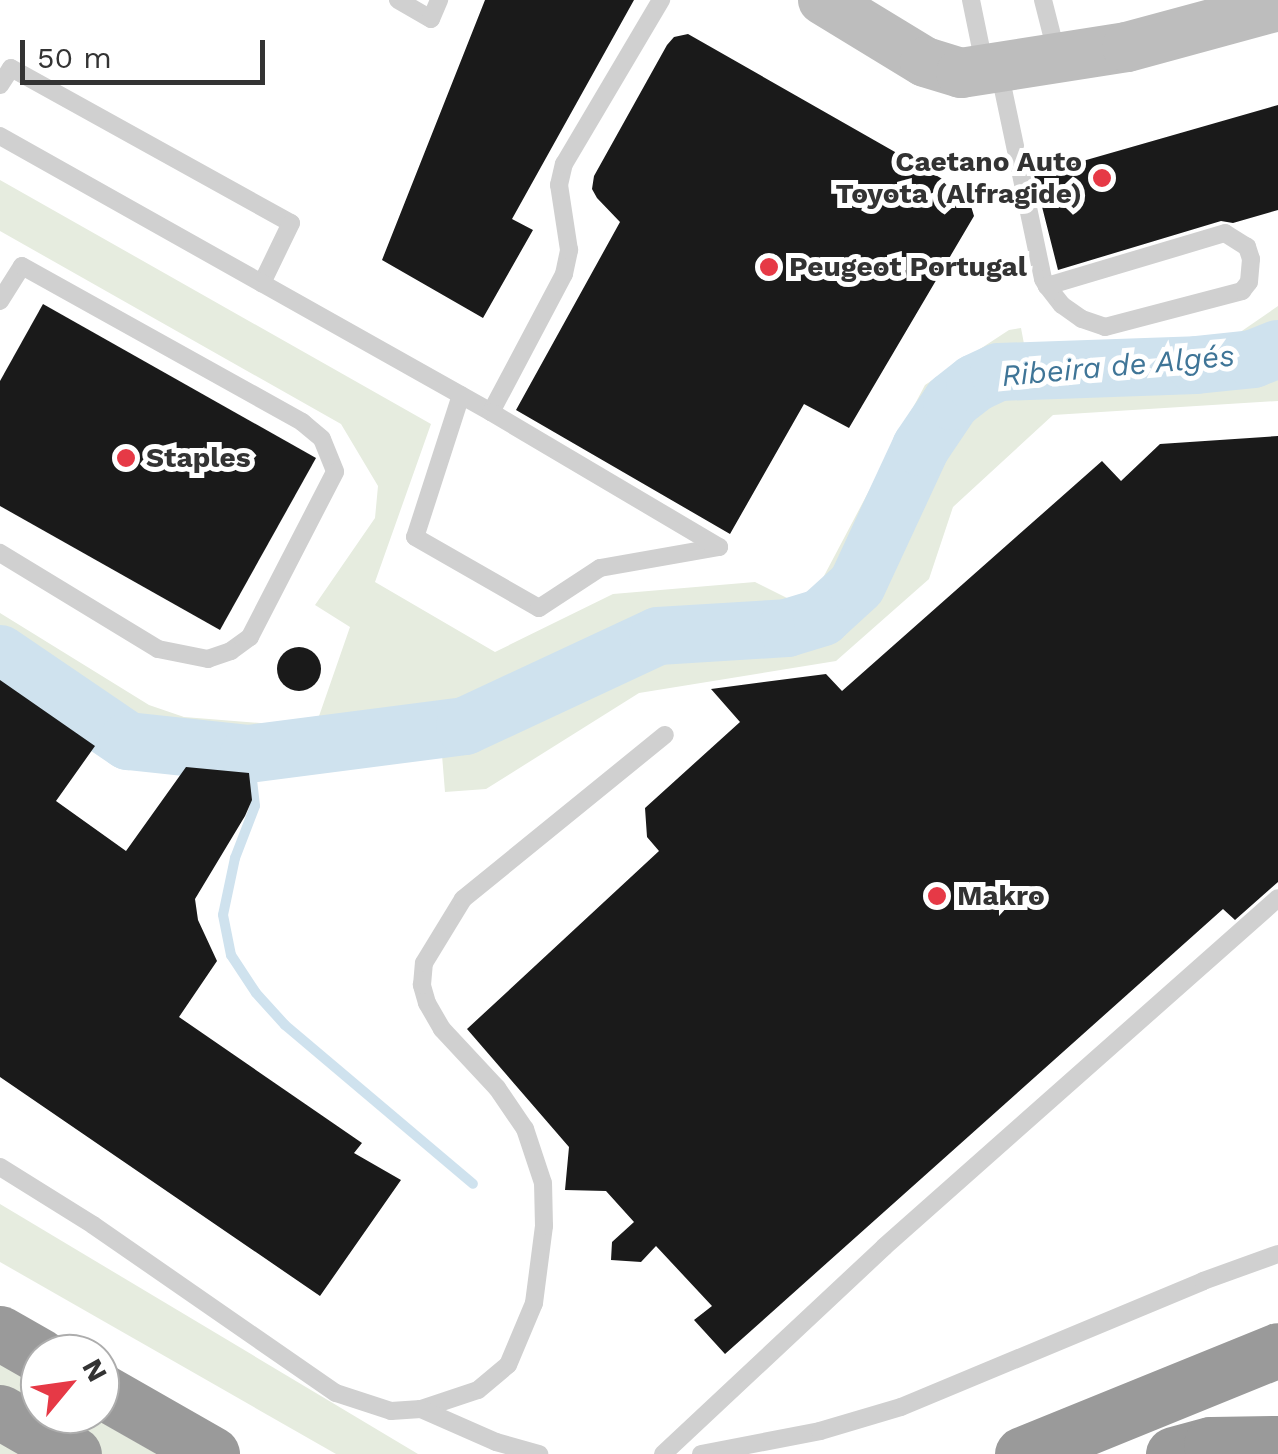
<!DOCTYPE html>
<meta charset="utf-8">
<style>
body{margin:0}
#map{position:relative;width:1278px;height:1454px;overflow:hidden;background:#fff;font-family:"Work Sans",sans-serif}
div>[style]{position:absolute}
.green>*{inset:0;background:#e6ecdf}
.stream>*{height:10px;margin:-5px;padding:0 5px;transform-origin:5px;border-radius:5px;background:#cfe2ee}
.river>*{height:58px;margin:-29px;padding:0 29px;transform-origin:29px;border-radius:29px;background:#cfe2ee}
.building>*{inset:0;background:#1a1a1a}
.round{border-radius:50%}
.lane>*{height:18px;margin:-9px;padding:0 9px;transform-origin:9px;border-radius:9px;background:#d0d0d0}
.secondary>*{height:50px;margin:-25px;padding:0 25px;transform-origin:25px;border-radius:25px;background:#bdbdbd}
.highway>*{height:55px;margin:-27.5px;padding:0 27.5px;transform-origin:27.5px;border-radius:27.5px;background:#9a9a9a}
.dots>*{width:28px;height:28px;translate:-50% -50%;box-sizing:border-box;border:5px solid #fff;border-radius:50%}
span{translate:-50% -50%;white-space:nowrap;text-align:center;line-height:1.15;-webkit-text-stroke:10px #fff;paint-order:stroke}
.poi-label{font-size:28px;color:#333;font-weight:700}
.right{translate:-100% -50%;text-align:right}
.left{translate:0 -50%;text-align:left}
.water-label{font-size:30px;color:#3f7597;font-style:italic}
.north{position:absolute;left:20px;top:1334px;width:100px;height:100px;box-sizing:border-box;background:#fff;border:2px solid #adadad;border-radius:50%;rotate:61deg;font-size:28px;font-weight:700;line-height:40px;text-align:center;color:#333}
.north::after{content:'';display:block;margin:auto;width:35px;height:45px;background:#e63946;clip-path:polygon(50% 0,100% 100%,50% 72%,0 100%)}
.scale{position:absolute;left:20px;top:40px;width:245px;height:45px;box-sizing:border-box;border:5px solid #333;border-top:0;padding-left:12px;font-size:30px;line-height:35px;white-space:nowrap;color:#333;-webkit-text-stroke:8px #fff;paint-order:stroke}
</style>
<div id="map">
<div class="green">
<i style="clip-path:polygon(0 180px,431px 424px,375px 582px,495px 652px,613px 594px,755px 582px,807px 608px,925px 385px,1009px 330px,1021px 328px,1025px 349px,1093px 342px,1209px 342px,1236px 335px,1278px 306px,1278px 401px,1053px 415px,953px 507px,929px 579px,836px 661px,639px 693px,486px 789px,445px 792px,442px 755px,275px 764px,275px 772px,115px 759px,0 679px,0 613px,149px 705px,184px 717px,297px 726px,318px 719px,350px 627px,315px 605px,375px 518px,378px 486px,341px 424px,0 231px)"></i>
<i style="clip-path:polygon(0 1204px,418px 1454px,336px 1454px,0 1262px)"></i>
<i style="clip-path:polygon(0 1364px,40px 1387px,40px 1414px,87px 1414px,157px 1454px,0 1454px)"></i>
</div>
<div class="stream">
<i style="left:249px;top:754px;width:52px;rotate:83.4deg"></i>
<i style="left:255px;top:806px;width:56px;rotate:111deg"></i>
<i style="left:235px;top:858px;width:58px;rotate:101.9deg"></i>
<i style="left:223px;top:915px;width:41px;rotate:78.7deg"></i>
<i style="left:231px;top:955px;width:45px;rotate:56.7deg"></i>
<i style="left:256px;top:993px;width:43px;rotate:47.8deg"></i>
<i style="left:285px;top:1025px;width:246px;rotate:40.2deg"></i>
</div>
<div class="river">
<i style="left:0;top:654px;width:155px;rotate:34.2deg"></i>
<i style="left:128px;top:741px;width:122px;rotate:6.1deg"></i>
<i style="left:249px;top:754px;width:218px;rotate:-7.4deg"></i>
<i style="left:465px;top:726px;width:213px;rotate:-25deg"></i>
<i style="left:658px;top:636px;width:129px;rotate:-3.5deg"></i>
<i style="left:787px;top:628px;width:37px;rotate:-17deg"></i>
<i style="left:822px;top:617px;width:47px;rotate:-42.4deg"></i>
<i style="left:857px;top:585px;width:152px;rotate:-65.1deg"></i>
<i style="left:921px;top:447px;width:55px;rotate:-56deg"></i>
<i style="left:952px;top:401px;width:29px;rotate:-38deg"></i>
<i style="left:975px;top:383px;width:26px;rotate:-25deg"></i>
<i style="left:999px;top:372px;width:197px;rotate:-2deg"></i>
<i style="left:1196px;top:365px;width:57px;rotate:-6deg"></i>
<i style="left:1253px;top:359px;width:27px;rotate:-22deg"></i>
</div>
<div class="building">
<i style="clip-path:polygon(485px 0,634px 0,512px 219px,533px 230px,483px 318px,382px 260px)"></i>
<i style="clip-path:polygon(688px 34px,967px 193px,974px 216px,849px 428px,804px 404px,730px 534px,516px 410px,620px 222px,597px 198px,592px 189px,594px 176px,667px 45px,674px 37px)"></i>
<i style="clip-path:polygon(1278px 105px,1278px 210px,1233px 223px,1221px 221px,1058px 270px,1034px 175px)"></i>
<i style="clip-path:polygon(43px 304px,316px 458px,220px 630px,0 506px,0 381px)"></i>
<i style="clip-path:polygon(1278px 436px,1278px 882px,1235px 920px,1223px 909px,725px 1354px,694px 1320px,712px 1306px,656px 1246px,641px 1262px,611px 1260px,612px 1242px,634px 1222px,606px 1191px,565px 1190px,569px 1147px,467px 1029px,659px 851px,647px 837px,645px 808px,740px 722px,711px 689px,826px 674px,842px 691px,1102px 461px,1121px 481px,1160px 444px)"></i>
<i class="round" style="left:277px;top:647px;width:44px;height:44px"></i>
<i style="clip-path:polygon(0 680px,95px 746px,56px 801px,126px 851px,186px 767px,249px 773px,252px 800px,245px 816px,195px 899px,198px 920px,217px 961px,179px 1017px,362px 1143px,354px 1153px,401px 1180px,320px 1296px,0 1077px)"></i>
</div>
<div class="lane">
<i style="left:398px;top:0;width:38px;rotate:30deg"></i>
<i style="left:431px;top:19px;width:21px;rotate:-67deg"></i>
<i style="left:971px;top:0;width:69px;rotate:78.4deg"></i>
<i style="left:1043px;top:0;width:57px;rotate:75.7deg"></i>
<i style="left:999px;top:70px;width:214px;rotate:78.1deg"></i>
<i style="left:1043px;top:279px;width:8px;rotate:60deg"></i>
<i style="left:1047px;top:286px;width:24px;rotate:52deg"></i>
<i style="left:1062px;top:305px;width:24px;rotate:35deg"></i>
<i style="left:1082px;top:319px;width:24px;rotate:19deg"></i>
<i style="left:1105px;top:327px;width:142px;rotate:-14.7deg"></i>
<i style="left:1242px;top:291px;width:11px;rotate:-52deg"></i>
<i style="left:1249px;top:282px;width:23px;rotate:-85deg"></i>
<i style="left:1251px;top:259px;width:13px;rotate:-108deg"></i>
<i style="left:1247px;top:247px;width:26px;rotate:-148deg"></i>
<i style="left:1225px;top:233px;width:186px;rotate:163.4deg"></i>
<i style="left:0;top:85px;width:20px;rotate:-57deg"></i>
<i style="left:11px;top:68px;width:320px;rotate:29deg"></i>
<i style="left:291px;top:223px;width:67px;rotate:115.8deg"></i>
<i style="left:0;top:136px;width:563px;rotate:29.34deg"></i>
<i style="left:491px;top:412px;width:156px;rotate:-62.1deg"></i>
<i style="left:564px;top:274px;width:25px;rotate:-78deg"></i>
<i style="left:569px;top:250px;width:66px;rotate:-98.7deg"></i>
<i style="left:559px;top:185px;width:22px;rotate:-77deg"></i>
<i style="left:564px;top:164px;width:191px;rotate:-59.4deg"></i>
<i style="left:0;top:301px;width:41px;rotate:-57.8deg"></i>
<i style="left:22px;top:266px;width:321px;rotate:29.1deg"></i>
<i style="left:302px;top:422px;width:26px;rotate:40deg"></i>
<i style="left:322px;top:439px;width:35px;rotate:68deg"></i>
<i style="left:335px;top:472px;width:186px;rotate:117.3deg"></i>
<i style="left:250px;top:637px;width:24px;rotate:144deg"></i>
<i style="left:231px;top:651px;width:24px;rotate:161deg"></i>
<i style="left:208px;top:659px;width:51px;rotate:-168.7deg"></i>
<i style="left:158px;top:649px;width:185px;rotate:-148.7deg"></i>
<i style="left:461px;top:395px;width:149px;rotate:107.9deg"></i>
<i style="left:415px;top:537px;width:143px;rotate:29.8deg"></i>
<i style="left:539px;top:608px;width:73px;rotate:-33.3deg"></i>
<i style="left:600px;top:568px;width:121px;rotate:-10deg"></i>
<i style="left:719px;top:547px;width:265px;rotate:-149.4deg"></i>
<i style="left:0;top:1167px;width:110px;rotate:31.9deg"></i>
<i style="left:93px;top:1225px;width:295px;rotate:34.7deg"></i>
<i style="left:336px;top:1393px;width:58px;rotate:18.1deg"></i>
<i style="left:391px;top:1411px;width:30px;rotate:-4deg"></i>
<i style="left:421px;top:1409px;width:60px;rotate:-18.4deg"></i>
<i style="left:478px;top:1390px;width:39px;rotate:-40deg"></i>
<i style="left:508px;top:1365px;width:67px;rotate:-67.2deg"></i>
<i style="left:534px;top:1303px;width:78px;rotate:-82.6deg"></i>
<i style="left:544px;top:1226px;width:43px;rotate:-91.3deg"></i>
<i style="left:543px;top:1183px;width:57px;rotate:-108.4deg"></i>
<i style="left:525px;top:1129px;width:50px;rotate:-124.3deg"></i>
<i style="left:497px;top:1088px;width:81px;rotate:-133deg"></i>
<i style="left:442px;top:1029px;width:30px;rotate:-120deg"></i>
<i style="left:427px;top:1003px;width:19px;rotate:-106deg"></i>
<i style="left:422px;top:985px;width:22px;rotate:-85deg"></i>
<i style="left:424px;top:963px;width:75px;rotate:-58.6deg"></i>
<i style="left:463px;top:899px;width:260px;rotate:-39.1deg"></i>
<i style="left:421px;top:1409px;width:82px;rotate:23.7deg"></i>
<i style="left:496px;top:1442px;width:45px;rotate:15.6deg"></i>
<i style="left:663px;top:1454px;width:303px;rotate:-43.1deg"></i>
<i style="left:884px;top:1247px;width:526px;rotate:-41.53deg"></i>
<i style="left:701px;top:1454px;width:121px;rotate:-10.9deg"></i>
<i style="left:820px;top:1431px;width:84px;rotate:-16.5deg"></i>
<i style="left:901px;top:1407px;width:327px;rotate:-22.6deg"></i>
<i style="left:1203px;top:1281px;width:80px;rotate:-19.8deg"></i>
</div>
<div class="secondary">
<i style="left:823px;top:0;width:119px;rotate:31.3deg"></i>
<i style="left:925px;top:62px;width:38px;rotate:17deg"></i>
<i style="left:961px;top:73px;width:168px;rotate:-8.9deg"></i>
<i style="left:1127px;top:47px;width:156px;rotate:-15.2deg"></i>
</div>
<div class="highway">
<i style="left:0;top:1333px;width:46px;rotate:29.9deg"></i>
<i style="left:100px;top:1390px;width:129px;rotate:29.7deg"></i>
<i style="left:0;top:1412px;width:85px;rotate:29.6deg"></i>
<i style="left:1022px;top:1454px;width:276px;rotate:-22.1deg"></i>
<i style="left:1173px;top:1454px;width:39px;rotate:-15deg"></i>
<i style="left:1211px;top:1444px;width:67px;rotate:-0.9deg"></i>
</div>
<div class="dots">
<i style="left:1102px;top:178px;background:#e63946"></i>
<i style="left:769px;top:267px;background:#e63946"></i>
<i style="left:126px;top:458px;background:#e63946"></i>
<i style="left:937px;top:896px;background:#e63946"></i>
</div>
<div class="poi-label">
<span class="right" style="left:1082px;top:178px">Caetano Auto<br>Toyota (Alfragide)</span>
<span class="left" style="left:789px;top:267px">Peugeot Portugal</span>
<span class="left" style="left:146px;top:458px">Staples</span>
<span class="left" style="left:957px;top:896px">Makro</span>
</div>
<div class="water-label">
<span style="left:1118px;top:366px;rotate:-5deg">Ribeira de Algés</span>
</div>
<div class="north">N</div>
<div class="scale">50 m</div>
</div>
